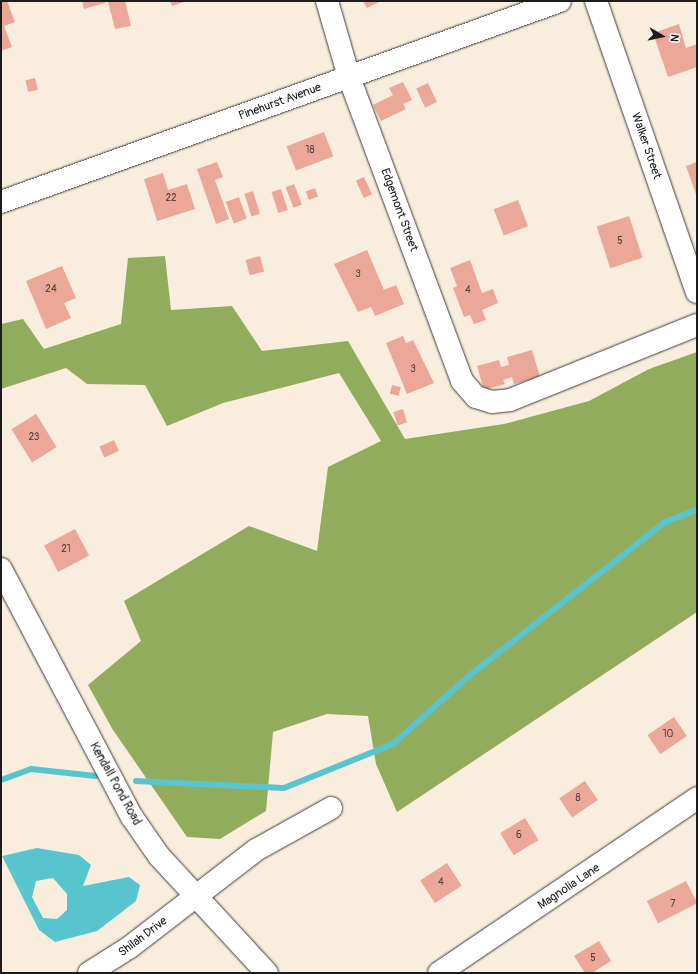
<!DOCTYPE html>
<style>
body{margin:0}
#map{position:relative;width:698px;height:974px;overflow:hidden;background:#f9edde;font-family:Pangolin,sans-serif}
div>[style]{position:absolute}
.forest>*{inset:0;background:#92ac5e}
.water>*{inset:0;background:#58c5ce}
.stream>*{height:6px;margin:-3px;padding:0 3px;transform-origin:3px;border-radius:3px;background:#58c5ce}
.building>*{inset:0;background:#eba899;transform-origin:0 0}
.roads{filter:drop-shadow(0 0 1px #3d3b39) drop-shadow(0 0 1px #3d3b39)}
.minor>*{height:22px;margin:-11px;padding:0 11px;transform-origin:11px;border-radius:11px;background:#fff}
span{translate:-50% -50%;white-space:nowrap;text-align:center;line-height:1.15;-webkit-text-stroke:4px #fff;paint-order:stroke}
.number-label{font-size:10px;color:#503f3b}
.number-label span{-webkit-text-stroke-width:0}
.street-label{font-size:12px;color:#1c1c1c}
.frame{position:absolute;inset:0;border:2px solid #1c1c1c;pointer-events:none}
.north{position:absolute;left:642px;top:16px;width:40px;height:40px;-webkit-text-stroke:3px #fff;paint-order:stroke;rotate:99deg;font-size:11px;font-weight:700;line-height:16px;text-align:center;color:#1c1c1c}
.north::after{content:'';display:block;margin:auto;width:14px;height:18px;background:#1c1c1c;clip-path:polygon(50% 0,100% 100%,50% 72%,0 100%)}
</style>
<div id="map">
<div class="forest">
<i style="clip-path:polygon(165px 256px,171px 310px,232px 306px,262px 351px,348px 341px,405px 439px,504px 424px,589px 401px,649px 369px,697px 352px,697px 612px,397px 812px,376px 764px,368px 716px,327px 714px,273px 732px,266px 811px,220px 839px,187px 837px,113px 730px,88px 685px,141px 641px,124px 601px,249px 526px,317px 551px,328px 467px,381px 441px,339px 373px,223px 403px,167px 426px,145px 385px,87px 384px,66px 368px,1px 389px,1px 324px,23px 319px,44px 349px,121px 324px,128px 258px)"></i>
</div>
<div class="water">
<i style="clip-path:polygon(evenodd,37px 848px,79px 855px,91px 865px,83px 886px,129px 877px,140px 885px,136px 901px,97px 931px,55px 942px,39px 930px,2px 856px,37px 848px,53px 878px,67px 894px,67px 910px,57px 919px,43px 918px,32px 897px,36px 881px,53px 878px)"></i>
</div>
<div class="stream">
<i style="left:1px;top:780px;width:32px;rotate:-20deg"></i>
<i style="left:31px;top:769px;width:65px;rotate:6.1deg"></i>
<i style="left:136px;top:781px;width:148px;rotate:2.7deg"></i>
<i style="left:284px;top:788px;width:118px;rotate:-22deg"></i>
<i style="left:393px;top:744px;width:103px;rotate:-41.9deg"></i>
<i style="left:470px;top:675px;width:248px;rotate:-38.1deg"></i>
<i style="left:665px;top:522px;width:34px;rotate:-21deg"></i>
</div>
<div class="building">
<i style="clip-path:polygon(1px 1px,7px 1px,15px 22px,4px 26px,12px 47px,1px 51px)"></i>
<i style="clip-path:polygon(82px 1px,105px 1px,105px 3px,84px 9px)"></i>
<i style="clip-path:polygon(125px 1px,131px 26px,115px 29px,108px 2px)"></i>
<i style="clip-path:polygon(170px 1px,187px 1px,172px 6px)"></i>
<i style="clip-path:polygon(363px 1px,381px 1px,367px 8px)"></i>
<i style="clip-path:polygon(679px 24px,686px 48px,697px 44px,697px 67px,668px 77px,653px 33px)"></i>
<i style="left:35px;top:78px;width:12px;height:10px;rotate:76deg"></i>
<i style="clip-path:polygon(403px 82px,412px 100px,403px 104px,406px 109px,381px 121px,373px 105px,393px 95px,389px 88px)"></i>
<i style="left:428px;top:83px;width:21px;height:13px;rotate:65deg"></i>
<i style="left:324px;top:132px;width:26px;height:40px;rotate:69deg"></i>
<i style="clip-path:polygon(217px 162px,223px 177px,215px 180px,229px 219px,216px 224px,197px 169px)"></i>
<i style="clip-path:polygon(697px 162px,697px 197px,686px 166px)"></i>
<i style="clip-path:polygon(163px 173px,168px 190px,187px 184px,195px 209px,157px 221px,144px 179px)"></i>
<i style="left:364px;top:177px;width:19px;height:9px;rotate:65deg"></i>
<i style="left:294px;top:184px;width:22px;height:9px;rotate:69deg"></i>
<i style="left:315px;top:188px;width:9px;height:10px;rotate:69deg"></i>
<i style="left:281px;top:189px;width:22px;height:10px;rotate:72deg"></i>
<i style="left:253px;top:191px;width:24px;height:9px;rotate:73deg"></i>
<i style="left:239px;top:197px;width:23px;height:14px;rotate:70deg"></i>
<i style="left:518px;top:200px;width:28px;height:26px;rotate:69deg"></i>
<i style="left:629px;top:216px;width:44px;height:34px;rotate:72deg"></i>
<i style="clip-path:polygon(367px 250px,384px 290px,396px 285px,404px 304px,375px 316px,371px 307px,358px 312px,334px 264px)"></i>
<i style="left:260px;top:256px;width:16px;height:15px;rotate:75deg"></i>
<i style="clip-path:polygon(470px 260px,482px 293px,493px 289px,498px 303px,482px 310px,486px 320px,474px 324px,470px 315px,464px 317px,453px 288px,457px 286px,450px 268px)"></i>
<i style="clip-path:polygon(62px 266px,76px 298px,64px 303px,71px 318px,46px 329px,26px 281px)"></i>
<i style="clip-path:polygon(403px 336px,406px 343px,413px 340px,434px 383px,407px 394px,386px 343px)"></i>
<i style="clip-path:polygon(532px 350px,540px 377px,514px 384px,512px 377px,503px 380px,505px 384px,484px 390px,477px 366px,499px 360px,501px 367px,509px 365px,507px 357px)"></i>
<i style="left:392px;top:385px;width:9px;height:9px;rotate:13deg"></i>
<i style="left:403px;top:409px;width:14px;height:10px;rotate:73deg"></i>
<i style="left:36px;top:414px;width:39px;height:29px;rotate:58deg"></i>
<i style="left:114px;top:440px;width:12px;height:16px;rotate:66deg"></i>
<i style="left:75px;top:529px;width:30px;height:35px;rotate:62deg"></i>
<i style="left:674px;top:717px;width:23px;height:32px;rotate:56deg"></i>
<i style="left:585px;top:781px;width:23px;height:31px;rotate:56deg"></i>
<i style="left:525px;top:818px;width:26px;height:29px;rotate:59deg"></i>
<i style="left:447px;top:863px;width:27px;height:32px;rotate:57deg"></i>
<i style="left:686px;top:881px;width:25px;height:44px;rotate:63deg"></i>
<i style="clip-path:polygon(599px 941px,611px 961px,592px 973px,585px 973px,574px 956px)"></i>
</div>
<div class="roads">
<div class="minor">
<i style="left:327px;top:1px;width:79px;rotate:73.9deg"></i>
<i style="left:349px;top:77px;width:324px;rotate:69.6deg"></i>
<i style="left:462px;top:381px;width:21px;rotate:49deg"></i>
<i style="left:476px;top:397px;width:17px;rotate:17deg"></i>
<i style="left:492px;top:402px;width:18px;rotate:-6deg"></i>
<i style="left:510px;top:400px;width:201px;rotate:-21.9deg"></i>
<i style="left:596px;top:1px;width:308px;rotate:70.9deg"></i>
<i style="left:1px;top:202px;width:594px;rotate:-19.78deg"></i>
<i style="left:1px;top:569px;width:280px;rotate:62.2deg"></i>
<i style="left:132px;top:817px;width:47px;rotate:55.3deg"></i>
<i style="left:159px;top:856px;width:159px;rotate:47.3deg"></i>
<i style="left:89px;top:973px;width:49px;rotate:-32.4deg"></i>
<i style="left:130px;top:947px;width:159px;rotate:-37.6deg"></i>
<i style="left:256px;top:850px;width:86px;rotate:-29.2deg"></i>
<i style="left:439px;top:973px;width:312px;rotate:-34.1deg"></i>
</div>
</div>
<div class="number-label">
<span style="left:310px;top:151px">18</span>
<span style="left:171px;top:199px">22</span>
<span style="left:620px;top:242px">5</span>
<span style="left:358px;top:275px">3</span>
<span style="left:51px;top:290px">24</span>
<span style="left:468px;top:291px">4</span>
<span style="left:413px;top:370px">3</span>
<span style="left:34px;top:438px">23</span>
<span style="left:66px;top:550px">21</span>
<span style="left:668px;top:735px">10</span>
<span style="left:578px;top:799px">8</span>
<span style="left:519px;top:836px">6</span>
<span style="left:441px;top:883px">4</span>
<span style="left:673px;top:905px">7</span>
<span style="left:593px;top:959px">5</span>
</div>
<div class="street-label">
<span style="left:280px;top:102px;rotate:-20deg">Pinehurst Avenue</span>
<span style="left:646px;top:146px;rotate:71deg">Walker Street</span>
<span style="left:399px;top:210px;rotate:70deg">Edgemont Street</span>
<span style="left:115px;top:784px;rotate:61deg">Kendall Pond Road</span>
<span style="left:569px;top:887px;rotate:-34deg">Magnolia Lane</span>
<span style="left:143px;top:937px;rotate:-37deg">Shilah Drive</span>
</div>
<div class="frame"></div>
<div class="north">N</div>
</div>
